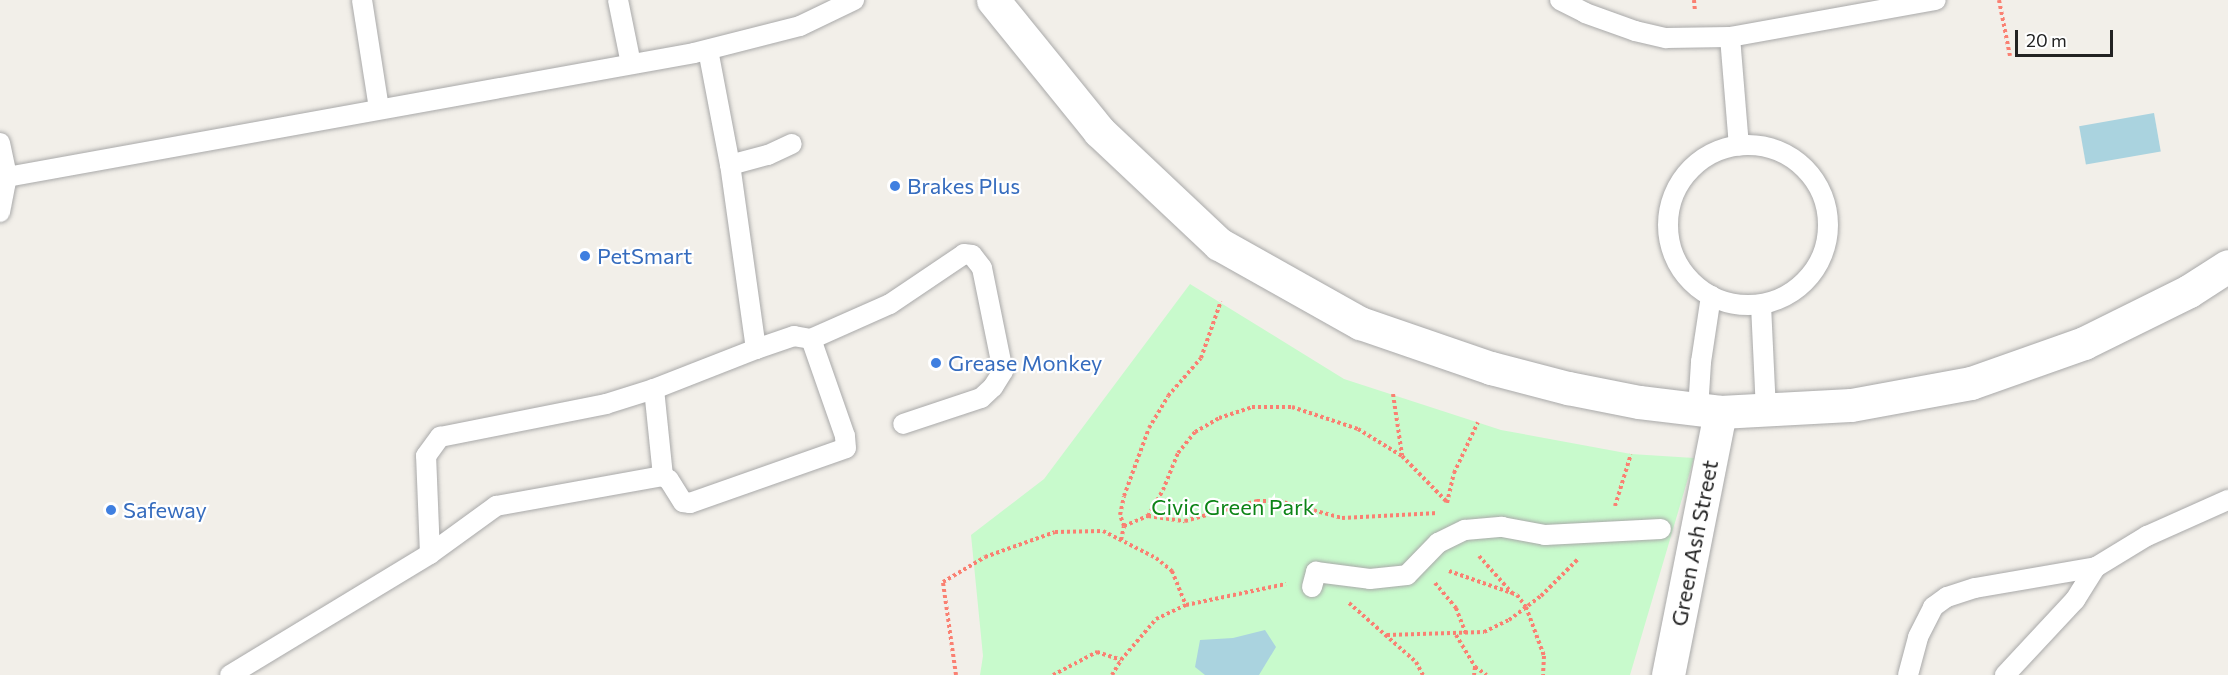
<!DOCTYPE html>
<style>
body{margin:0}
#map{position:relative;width:2228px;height:675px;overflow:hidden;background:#f2efe9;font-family:Commissioner,sans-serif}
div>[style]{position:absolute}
.park>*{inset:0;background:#c8facc}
.water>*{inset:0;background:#aad3df;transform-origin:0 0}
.path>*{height:4px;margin-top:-2px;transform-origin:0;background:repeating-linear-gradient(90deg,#fa8072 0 3px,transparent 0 6px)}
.roads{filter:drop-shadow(0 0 2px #a9a9a9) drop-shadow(0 0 2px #a9a9a9)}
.service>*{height:20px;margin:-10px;padding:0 10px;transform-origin:10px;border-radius:10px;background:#fff}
.service>.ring{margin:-10px;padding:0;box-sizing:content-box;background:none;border:20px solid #fff;border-radius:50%}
.minor>*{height:33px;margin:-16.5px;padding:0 16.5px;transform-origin:16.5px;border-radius:16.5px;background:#fff}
.dots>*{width:16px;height:16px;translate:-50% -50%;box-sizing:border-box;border:3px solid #fff;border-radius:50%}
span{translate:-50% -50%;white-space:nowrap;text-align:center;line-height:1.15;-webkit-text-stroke:4.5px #fff;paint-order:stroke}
.shop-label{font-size:22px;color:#366cbe}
.left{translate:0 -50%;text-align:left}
.park-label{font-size:22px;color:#0c8416}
.street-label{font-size:22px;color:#222}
.scale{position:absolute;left:2015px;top:30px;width:98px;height:27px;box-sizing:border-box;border:3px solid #222;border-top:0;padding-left:8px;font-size:18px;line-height:21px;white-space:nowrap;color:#222;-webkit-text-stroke:4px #fff;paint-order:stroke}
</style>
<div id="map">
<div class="park">
<i style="clip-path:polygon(1190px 284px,1344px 379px,1501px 430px,1631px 454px,1694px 458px,1630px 675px,980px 675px,983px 656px,971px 535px,1044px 479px)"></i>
</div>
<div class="water">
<i style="left:2154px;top:113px;width:39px;height:76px;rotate:80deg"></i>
<i style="clip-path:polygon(1265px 630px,1276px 647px,1259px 675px,1205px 675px,1195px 667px,1200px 640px,1233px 638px)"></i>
</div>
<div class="path">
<i style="left:1694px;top:0;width:11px;rotate:85deg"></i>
<i style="left:1999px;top:0;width:57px;rotate:78.9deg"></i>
<i style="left:1393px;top:394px;width:62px;rotate:81.6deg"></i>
<i style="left:1447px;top:503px;width:31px;rotate:-77deg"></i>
<i style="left:1454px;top:473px;width:56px;rotate:-64.8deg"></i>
<i style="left:1615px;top:506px;width:54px;rotate:-72.9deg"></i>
<i style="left:1148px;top:516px;width:30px;rotate:-60deg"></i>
<i style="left:1163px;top:490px;width:40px;rotate:-68deg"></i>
<i style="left:1178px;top:453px;width:27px;rotate:-51deg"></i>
<i style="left:1195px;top:432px;width:28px;rotate:-30deg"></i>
<i style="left:1219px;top:418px;width:35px;rotate:-18deg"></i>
<i style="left:1252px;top:407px;width:40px"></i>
<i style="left:1292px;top:407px;width:70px;rotate:18.4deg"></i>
<i style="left:1358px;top:429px;width:52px;rotate:31.5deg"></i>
<i style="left:1402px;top:456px;width:64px;rotate:45.6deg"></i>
<i style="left:1124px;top:526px;width:12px;rotate:-110deg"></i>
<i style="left:1120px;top:515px;width:19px;rotate:-78deg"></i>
<i style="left:1124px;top:496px;width:72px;rotate:-69.8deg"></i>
<i style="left:1149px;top:428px;width:37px;rotate:-59deg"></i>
<i style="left:1168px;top:396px;width:50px;rotate:-49deg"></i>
<i style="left:1201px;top:358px;width:60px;rotate:-70.7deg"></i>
<i style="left:1121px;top:540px;width:14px;rotate:-78deg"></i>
<i style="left:1124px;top:526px;width:26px;rotate:-23deg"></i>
<i style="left:1148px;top:516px;width:37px;rotate:8deg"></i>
<i style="left:1185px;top:521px;width:75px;rotate:-15.5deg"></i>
<i style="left:1257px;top:501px;width:22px"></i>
<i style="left:1279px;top:501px;width:65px;rotate:15.1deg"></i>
<i style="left:1342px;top:518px;width:96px;rotate:-3deg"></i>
<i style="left:1479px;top:556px;width:50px;rotate:48.3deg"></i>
<i style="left:1449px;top:571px;width:72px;rotate:19.4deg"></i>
<i style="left:1517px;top:595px;width:15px;rotate:53deg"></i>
<i style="left:1526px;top:607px;width:52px;rotate:69.8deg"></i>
<i style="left:1544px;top:656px;width:19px;rotate:93deg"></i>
<i style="left:1435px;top:583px;width:33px;rotate:50deg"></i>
<i style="left:1456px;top:608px;width:28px;rotate:69deg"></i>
<i style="left:1349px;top:603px;width:89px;rotate:41.4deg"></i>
<i style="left:1416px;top:662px;width:15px;rotate:62deg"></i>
<i style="left:1387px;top:635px;width:97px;rotate:-1.8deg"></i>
<i style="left:1484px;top:632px;width:28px;rotate:-26deg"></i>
<i style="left:1509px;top:620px;width:40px;rotate:-37deg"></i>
<i style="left:1541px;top:596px;width:52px;rotate:-45deg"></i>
<i style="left:1456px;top:635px;width:37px;rotate:59deg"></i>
<i style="left:1475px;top:667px;width:8px;rotate:97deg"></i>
<i style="left:1475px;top:667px;width:14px;rotate:34deg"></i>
<i style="left:956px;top:675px;width:94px;rotate:-98deg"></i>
<i style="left:943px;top:582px;width:49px;rotate:-30.8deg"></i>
<i style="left:985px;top:557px;width:74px;rotate:-19.7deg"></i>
<i style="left:1055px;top:532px;width:48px;rotate:-1.2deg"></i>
<i style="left:1103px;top:531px;width:59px;rotate:27deg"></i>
<i style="left:1156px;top:558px;width:21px;rotate:39deg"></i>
<i style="left:1172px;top:571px;width:37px;rotate:68deg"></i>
<i style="left:1053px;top:675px;width:50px;rotate:-27.6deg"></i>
<i style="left:1097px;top:652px;width:25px;rotate:18deg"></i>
<i style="left:1112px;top:675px;width:17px;rotate:-59deg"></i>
<i style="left:1121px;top:660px;width:54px;rotate:-49.5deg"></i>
<i style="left:1156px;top:619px;width:33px;rotate:-25deg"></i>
<i style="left:1186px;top:605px;width:102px;rotate:-11.9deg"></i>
</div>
<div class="roads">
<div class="service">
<i style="left:362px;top:0;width:110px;rotate:81.1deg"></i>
<i style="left:618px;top:0;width:65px;rotate:78.5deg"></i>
<i style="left:1560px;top:0;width:28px;rotate:27deg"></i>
<i style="left:1585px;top:13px;width:53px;rotate:19.8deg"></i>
<i style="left:1635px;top:31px;width:32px;rotate:13deg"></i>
<i style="left:1666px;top:38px;width:64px;rotate:-0.9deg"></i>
<i style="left:1730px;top:37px;width:209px;rotate:-10.2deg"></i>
<i style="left:1730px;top:37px;width:109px;rotate:85.3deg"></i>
<i style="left:0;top:143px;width:35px;rotate:78deg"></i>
<i style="left:7px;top:177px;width:698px;rotate:-10.23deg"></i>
<i style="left:694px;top:53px;width:109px;rotate:-14.3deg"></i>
<i style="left:800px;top:26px;width:60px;rotate:-25.7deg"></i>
<i class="ring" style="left:1668px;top:145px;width:140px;height:140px"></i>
<i style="left:730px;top:165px;width:39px;rotate:-15deg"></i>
<i style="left:768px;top:155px;width:26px;rotate:-25deg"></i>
<i style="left:0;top:212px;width:36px;rotate:-79deg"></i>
<i style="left:1761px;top:305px;width:106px;rotate:87.3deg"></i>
<i style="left:811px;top:339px;width:86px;rotate:-23.9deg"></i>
<i style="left:890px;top:304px;width:89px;rotate:-34deg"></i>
<i style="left:964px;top:254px;width:8px;rotate:7deg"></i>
<i style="left:972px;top:255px;width:16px;rotate:52deg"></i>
<i style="left:982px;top:268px;width:105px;rotate:78.5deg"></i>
<i style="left:1003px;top:371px;width:19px;rotate:122deg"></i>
<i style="left:993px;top:387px;width:16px;rotate:137deg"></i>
<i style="left:981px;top:398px;width:82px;rotate:161.6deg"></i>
<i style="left:654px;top:389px;width:87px;rotate:84.1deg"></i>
<i style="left:1698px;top:410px;width:48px;rotate:-86.4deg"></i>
<i style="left:1701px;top:362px;width:67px;rotate:-81.4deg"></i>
<i style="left:430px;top:554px;width:98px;rotate:-92.3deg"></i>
<i style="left:426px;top:456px;width:24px;rotate:-54deg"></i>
<i style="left:440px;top:437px;width:169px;rotate:-11.2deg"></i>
<i style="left:606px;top:404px;width:50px;rotate:-17.4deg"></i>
<i style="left:654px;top:389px;width:110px;rotate:-21.4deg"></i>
<i style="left:1312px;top:587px;width:16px;rotate:-75deg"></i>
<i style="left:1316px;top:572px;width:54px;rotate:7.4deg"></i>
<i style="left:1370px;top:579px;width:37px;rotate:-6deg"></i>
<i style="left:1407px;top:575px;width:45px;rotate:-45.9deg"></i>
<i style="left:1438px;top:543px;width:30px;rotate:-26deg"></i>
<i style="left:1465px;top:530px;width:37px;rotate:-5deg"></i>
<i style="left:1502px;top:527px;width:44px;rotate:10.5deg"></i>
<i style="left:1545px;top:535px;width:116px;rotate:-3deg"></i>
<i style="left:230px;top:675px;width:234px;rotate:-31.2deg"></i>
<i style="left:430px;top:554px;width:82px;rotate:-36deg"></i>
<i style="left:496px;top:506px;width:170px;rotate:-10.2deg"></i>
<i style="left:663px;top:476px;width:7px;rotate:34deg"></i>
<i style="left:669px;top:480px;width:26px;rotate:58deg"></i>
<i style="left:683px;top:502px;width:7px;rotate:8deg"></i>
<i style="left:690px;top:503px;width:165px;rotate:-19.4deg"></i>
<i style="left:846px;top:448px;width:12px;rotate:-95deg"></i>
<i style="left:845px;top:436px;width:103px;rotate:-109.3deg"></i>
<i style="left:811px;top:339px;width:17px;rotate:-170deg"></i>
<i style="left:794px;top:336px;width:40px;rotate:161.1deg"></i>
<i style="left:756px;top:349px;width:186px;rotate:-98deg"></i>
<i style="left:730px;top:165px;width:117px;rotate:-100.8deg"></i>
<i style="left:1908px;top:675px;width:39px;rotate:-75deg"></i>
<i style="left:1918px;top:637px;width:34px;rotate:-63deg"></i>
<i style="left:1933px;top:607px;width:17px;rotate:-36deg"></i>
<i style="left:1947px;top:597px;width:29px;rotate:-18deg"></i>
<i style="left:1975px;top:588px;width:123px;rotate:-9.8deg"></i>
<i style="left:2005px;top:675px;width:103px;rotate:-47deg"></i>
<i style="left:2075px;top:600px;width:39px;rotate:-58deg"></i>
<i style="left:2096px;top:567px;width:60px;rotate:-31.3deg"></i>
<i style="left:2147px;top:536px;width:89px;rotate:-24deg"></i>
</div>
<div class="minor">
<i style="left:993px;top:0;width:169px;rotate:51deg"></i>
<i style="left:1099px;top:131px;width:165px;rotate:43.3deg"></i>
<i style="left:1219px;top:244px;width:162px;rotate:29.3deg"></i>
<i style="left:1360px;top:323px;width:139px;rotate:19deg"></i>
<i style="left:1491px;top:368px;width:80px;rotate:14.6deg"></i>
<i style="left:1568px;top:388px;width:72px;rotate:11.2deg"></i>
<i style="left:1639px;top:402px;width:82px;rotate:7deg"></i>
<i style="left:1720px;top:412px;width:131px;rotate:-3.1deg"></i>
<i style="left:1851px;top:405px;width:122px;rotate:-10.4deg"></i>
<i style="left:1971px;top:383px;width:120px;rotate:-19.5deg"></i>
<i style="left:2084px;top:343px;width:117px;rotate:-26.3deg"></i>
<i style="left:2189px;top:291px;width:46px;rotate:-32.7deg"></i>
<i style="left:1668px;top:675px;width:268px;rotate:-78.8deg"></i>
</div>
</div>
<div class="dots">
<i style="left:895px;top:186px;background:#3f7fe0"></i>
<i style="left:585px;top:256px;background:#3f7fe0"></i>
<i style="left:936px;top:363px;background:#3f7fe0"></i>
<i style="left:111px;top:510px;background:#3f7fe0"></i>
</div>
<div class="shop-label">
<span class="left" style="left:907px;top:186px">Brakes Plus</span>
<span class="left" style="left:597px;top:256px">PetSmart</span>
<span class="left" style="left:948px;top:363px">Grease Monkey</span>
<span class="left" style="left:123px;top:510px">Safeway</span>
</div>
<div class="park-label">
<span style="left:1233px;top:507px">Civic Green Park</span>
</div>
<div class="street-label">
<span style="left:1694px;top:543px;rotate:-79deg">Green Ash Street</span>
</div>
<div class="scale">20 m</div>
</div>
